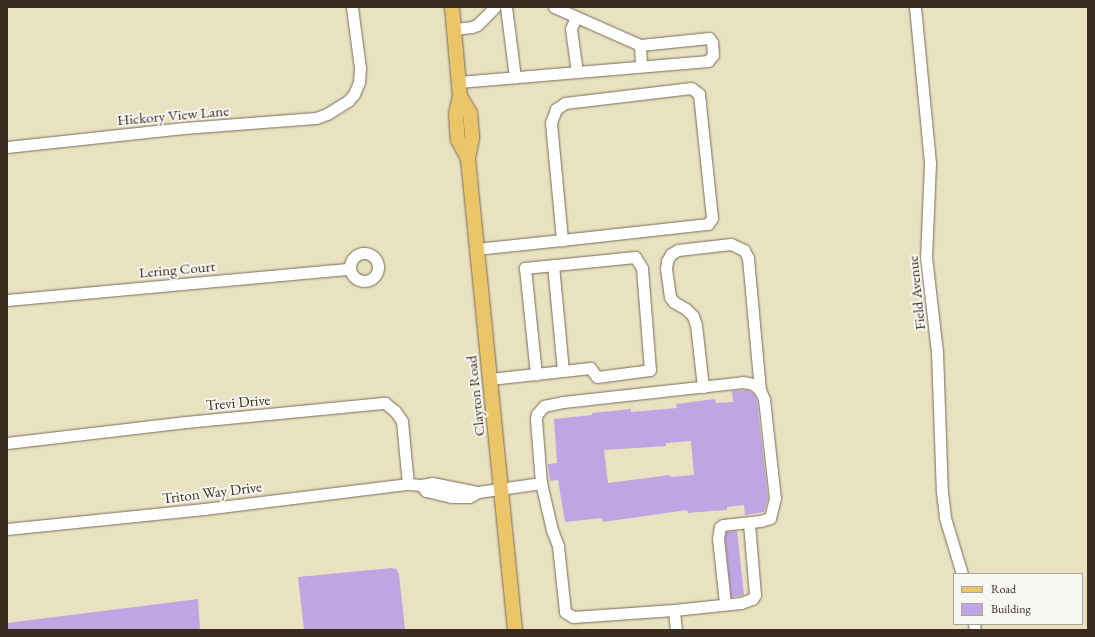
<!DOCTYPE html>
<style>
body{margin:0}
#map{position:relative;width:1095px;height:637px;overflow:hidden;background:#e9e2c1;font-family:"EB Garamond",serif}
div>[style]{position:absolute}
.building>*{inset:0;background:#bfa5e3}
.roads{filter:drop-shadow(0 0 1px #786a57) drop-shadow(0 0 1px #786a57)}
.minor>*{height:11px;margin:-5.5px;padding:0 5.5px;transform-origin:5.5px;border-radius:5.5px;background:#fff}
.minor>.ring{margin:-5.5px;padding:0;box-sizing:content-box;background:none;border:11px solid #fff;border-radius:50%}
.major>*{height:14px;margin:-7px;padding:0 7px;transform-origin:7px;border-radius:7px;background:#ebc669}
span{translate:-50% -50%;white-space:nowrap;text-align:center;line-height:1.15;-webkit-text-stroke:4px #f6f6f2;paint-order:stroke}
.street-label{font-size:15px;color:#3b2a1e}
.frame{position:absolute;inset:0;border:8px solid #3b2a1e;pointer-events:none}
.legend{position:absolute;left:953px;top:573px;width:130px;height:52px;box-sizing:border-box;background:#f6f6f2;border:1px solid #aba49d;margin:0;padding:5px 7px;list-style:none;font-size:12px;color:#3b2a1e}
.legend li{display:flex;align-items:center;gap:8px;height:20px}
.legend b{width:20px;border:1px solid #aba49d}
</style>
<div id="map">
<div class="building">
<i style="clip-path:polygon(evenodd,747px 390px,754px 394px,757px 401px,768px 498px,764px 512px,745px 515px,744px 505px,727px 507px,727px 510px,711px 511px,688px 513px,687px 510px,603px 522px,602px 518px,565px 522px,558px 480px,550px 481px,548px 464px,557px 463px,554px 419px,592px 415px,592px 413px,631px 409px,631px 412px,677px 408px,676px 404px,699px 401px,715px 399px,716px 403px,733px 402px,732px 391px,747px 390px,691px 441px,694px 475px,670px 477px,670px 475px,608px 483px,604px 450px,666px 446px,666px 443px,691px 441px)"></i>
<i style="clip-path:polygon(737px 531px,744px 595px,731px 597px,725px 538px,726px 532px)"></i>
<i style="clip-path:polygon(392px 568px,396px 569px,399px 574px,405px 630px,304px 630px,298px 577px)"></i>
<i style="clip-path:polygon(198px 599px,200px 630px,7px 630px,7px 623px)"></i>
</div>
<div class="roads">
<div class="minor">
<i style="left:506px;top:7px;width:71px;rotate:82.7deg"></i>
<i style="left:915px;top:7px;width:157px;rotate:84.5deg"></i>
<i style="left:930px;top:163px;width:94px;rotate:92.4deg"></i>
<i style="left:926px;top:257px;width:96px;rotate:83.4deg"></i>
<i style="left:937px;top:352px;width:140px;rotate:88deg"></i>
<i style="left:942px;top:492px;width:26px;rotate:83deg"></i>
<i style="left:945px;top:518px;width:59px;rotate:73.1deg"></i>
<i style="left:576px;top:17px;width:13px;rotate:113deg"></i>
<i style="left:571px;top:29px;width:43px;rotate:82.1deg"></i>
<i style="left:454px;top:29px;width:18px;rotate:-6deg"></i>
<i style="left:472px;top:27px;width:5px;rotate:-22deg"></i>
<i style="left:477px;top:25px;width:25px;rotate:-45deg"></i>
<i style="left:640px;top:45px;width:21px;rotate:87deg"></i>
<i style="left:459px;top:82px;width:250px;rotate:-4.8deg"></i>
<i style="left:708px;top:61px;width:8px;rotate:-50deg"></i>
<i style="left:713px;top:55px;width:13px;rotate:-94deg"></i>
<i style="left:712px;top:42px;width:5px;rotate:-127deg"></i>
<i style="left:709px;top:38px;width:69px;rotate:174.2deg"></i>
<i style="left:640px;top:45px;width:94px;rotate:-156.2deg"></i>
<i style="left:7px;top:147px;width:178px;rotate:-6.1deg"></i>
<i style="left:184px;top:128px;width:132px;rotate:-4.3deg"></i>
<i style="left:316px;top:118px;width:12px;rotate:-20deg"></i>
<i style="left:327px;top:114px;width:25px;rotate:-32deg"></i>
<i style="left:348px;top:101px;width:9px;rotate:-49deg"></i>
<i style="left:354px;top:94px;width:13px;rotate:-67deg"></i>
<i style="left:359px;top:82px;width:14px;rotate:-86deg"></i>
<i style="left:360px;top:68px;width:62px;rotate:-97.5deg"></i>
<i style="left:476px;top:249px;width:86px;rotate:-6deg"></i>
<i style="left:562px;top:240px;width:147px;rotate:-6.3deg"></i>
<i style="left:708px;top:224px;width:7px;rotate:-56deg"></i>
<i style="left:712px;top:218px;width:125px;rotate:-96deg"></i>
<i style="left:699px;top:94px;width:10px;rotate:-143deg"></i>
<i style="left:691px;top:88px;width:127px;rotate:173.2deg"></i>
<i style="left:565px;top:103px;width:11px;rotate:146deg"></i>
<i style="left:556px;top:109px;width:15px;rotate:110deg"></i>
<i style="left:551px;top:123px;width:118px;rotate:84.6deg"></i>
<i class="ring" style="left:350px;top:253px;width:17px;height:17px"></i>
<i style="left:553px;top:265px;width:106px;rotate:84.6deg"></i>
<i style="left:7px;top:300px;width:344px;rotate:-5.2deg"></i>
<i style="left:490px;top:379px;width:101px;rotate:-6.3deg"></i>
<i style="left:590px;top:368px;width:11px;rotate:52deg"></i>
<i style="left:597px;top:377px;width:53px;rotate:-7.5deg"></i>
<i style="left:650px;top:370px;width:102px;rotate:-94.5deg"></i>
<i style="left:642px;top:268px;width:13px;rotate:-122deg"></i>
<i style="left:635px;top:257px;width:111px;rotate:174.3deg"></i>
<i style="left:525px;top:268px;width:107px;rotate:84.1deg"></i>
<i style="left:703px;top:387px;width:62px;rotate:-96.4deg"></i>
<i style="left:696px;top:325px;width:9px;rotate:-108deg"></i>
<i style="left:693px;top:316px;width:10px;rotate:-135deg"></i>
<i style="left:686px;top:309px;width:14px;rotate:-150deg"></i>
<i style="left:674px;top:302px;width:6px;rotate:-129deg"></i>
<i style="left:670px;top:297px;width:28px;rotate:-98deg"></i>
<i style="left:666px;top:269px;width:8px;rotate:-83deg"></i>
<i style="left:667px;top:261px;width:8px;rotate:-60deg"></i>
<i style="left:671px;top:254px;width:8px;rotate:-30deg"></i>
<i style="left:678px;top:250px;width:53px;rotate:-6.5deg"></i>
<i style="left:731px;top:244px;width:14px;rotate:25deg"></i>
<i style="left:744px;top:250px;width:9px;rotate:63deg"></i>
<i style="left:748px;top:258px;width:133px;rotate:84.8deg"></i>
<i style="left:7px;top:443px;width:180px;rotate:-6.7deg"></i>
<i style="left:186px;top:422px;width:200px;rotate:-5.5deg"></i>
<i style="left:385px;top:403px;width:13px;rotate:39deg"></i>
<i style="left:395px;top:411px;width:12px;rotate:55deg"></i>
<i style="left:402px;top:421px;width:63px;rotate:84.6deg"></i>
<i style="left:541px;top:483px;width:48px;rotate:76.8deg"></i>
<i style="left:552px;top:530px;width:17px;rotate:69deg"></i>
<i style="left:558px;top:546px;width:66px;rotate:83.9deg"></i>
<i style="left:565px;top:612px;width:9px;rotate:32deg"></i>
<i style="left:573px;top:617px;width:101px;rotate:-4deg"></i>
<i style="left:421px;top:485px;width:8px;rotate:50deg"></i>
<i style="left:426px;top:491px;width:27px;rotate:13deg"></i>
<i style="left:452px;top:497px;width:17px"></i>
<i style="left:469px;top:497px;width:10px;rotate:-29deg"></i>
<i style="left:7px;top:529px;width:198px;rotate:-5.8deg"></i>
<i style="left:204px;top:509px;width:206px;rotate:-7deg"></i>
<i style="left:408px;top:484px;width:13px;rotate:4deg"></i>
<i style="left:421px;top:485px;width:11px;rotate:-10deg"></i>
<i style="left:432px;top:483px;width:47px;rotate:11.1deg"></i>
<i style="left:478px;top:492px;width:64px;rotate:-8.1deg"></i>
<i style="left:541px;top:483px;width:64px;rotate:-94.5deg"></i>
<i style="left:536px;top:419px;width:5px;rotate:-79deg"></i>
<i style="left:537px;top:414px;width:11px;rotate:-49deg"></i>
<i style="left:544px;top:406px;width:19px;rotate:-12deg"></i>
<i style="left:563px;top:402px;width:181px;rotate:-6.3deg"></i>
<i style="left:743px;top:382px;width:10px;rotate:11deg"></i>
<i style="left:753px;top:384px;width:9px;rotate:41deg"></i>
<i style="left:760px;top:390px;width:10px;rotate:66deg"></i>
<i style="left:764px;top:399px;width:100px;rotate:83.7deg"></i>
<i style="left:775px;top:498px;width:21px;rotate:104deg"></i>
<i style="left:770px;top:518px;width:10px;rotate:163deg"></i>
<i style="left:760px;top:521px;width:37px;rotate:174deg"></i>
<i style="left:723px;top:525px;width:4px;rotate:146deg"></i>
<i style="left:720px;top:527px;width:11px;rotate:100deg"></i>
<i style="left:718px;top:538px;width:66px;rotate:83.9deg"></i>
<i style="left:974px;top:624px;width:6px;rotate:81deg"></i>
<i style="left:676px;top:630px;width:20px;rotate:-96deg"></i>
<i style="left:674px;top:610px;width:67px;rotate:-6deg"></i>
<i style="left:741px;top:603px;width:12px;rotate:-20deg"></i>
<i style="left:752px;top:599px;width:5px;rotate:-53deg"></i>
<i style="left:755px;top:595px;width:72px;rotate:-94.8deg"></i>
</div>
<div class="major">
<i style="left:452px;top:7px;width:89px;rotate:84.9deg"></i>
<i style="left:460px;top:96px;width:18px;rotate:103deg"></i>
<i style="left:456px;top:114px;width:26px;rotate:86deg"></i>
<i style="left:458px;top:140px;width:21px;rotate:62deg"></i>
<i style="left:460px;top:96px;width:20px;rotate:60deg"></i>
<i style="left:470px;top:113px;width:25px;rotate:85deg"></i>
<i style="left:472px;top:138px;width:21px;rotate:101deg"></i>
<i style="left:468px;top:159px;width:473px;rotate:84.3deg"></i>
</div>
</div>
<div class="street-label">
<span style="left:173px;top:115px;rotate:-5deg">Hickory View Lane</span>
<span style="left:177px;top:269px;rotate:-5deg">Lering Court</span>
<span style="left:916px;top:293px;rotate:-96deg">Field Avenue</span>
<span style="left:475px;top:396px;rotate:-96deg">Clayton Road</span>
<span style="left:238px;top:402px;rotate:-5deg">Trevi Drive</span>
<span style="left:212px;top:492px;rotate:-7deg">Triton Way Drive</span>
</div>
<div class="frame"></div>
<ul class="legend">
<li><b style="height:5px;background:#ebc669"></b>Road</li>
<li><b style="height:11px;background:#bfa5e3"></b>Building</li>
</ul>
</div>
